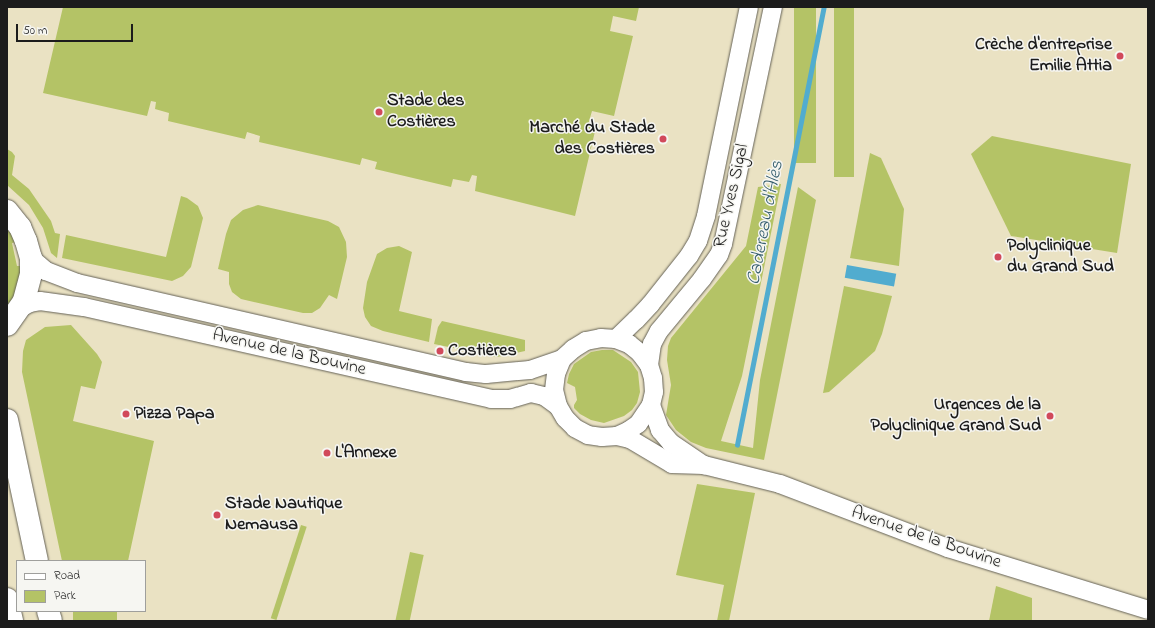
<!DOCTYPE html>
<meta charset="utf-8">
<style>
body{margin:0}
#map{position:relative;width:1155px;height:628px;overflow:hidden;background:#eae2c3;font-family:"Indie Flower",sans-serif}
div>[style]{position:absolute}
.green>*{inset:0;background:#b4c366;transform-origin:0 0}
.water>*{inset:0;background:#51accf;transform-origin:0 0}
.stream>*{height:4.5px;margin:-2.25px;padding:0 2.25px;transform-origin:2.25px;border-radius:2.25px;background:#51accf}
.roads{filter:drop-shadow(0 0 1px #646156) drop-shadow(0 0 1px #646156)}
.minor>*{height:18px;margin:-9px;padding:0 9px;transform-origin:9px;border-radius:9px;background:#fff}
.major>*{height:22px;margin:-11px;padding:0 11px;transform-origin:11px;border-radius:11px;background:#fff}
.dots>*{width:11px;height:11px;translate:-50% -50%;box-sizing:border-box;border:2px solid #f6f6f2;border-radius:50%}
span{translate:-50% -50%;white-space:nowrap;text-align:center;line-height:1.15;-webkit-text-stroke:3px #f6f6f2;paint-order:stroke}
.poi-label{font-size:18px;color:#1c1c1c;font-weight:700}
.right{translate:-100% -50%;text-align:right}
.left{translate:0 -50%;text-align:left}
.street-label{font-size:18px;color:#1c1c1c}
.water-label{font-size:19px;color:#345d6d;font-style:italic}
.frame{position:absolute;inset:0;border:8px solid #1c1c1c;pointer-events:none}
.legend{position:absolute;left:16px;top:560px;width:130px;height:52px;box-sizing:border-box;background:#f6f6f2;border:1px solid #9f9f9c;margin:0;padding:5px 7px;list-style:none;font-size:12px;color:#1c1c1c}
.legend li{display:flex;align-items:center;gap:8px;height:20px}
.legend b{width:20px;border:1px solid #9f9f9c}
.scale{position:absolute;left:16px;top:24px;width:117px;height:18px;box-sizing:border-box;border:2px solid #1c1c1c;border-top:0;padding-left:5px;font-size:12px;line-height:14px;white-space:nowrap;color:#1c1c1c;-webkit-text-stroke:3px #f6f6f2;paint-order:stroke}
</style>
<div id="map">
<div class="green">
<i style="clip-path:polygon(63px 7px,639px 7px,636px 21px,613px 16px,610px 31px,633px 36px,614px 116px,592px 111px,588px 125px,596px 127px,575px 216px,475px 191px,477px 176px,472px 175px,469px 182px,453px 179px,451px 187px,375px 169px,377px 162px,362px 158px,360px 165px,259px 142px,260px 136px,247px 132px,245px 139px,168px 121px,169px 113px,155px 109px,156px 102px,151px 101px,147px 116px,43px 93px)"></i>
<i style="left:794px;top:7px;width:22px;height:156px"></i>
<i style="left:834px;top:7px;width:20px;height:170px"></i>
<i style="clip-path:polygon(992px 136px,1131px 164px,1117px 253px,1011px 236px,971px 154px)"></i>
<i style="clip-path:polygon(7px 149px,12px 152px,15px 156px,12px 175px,29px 189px,51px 221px,55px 233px,60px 234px,57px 258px,51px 253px,43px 228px,29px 205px,7px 185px)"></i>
<i style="clip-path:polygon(870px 153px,881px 158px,904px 209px,899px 266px,850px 258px)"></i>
<i style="clip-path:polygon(781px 184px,742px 376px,721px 441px,753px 448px,760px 380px,798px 187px,816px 200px,764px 460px,706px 448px,691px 442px,676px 430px,666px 415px,671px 385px,667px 360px,668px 346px,671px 338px,746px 246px,758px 187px)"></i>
<i style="clip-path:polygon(181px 196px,187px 198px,198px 206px,203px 218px,191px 267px,183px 276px,172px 281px,62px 258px,66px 235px,166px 257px)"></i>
<i style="clip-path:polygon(258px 205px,328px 221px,339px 227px,346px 242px,347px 257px,337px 299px,329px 295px,320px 308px,312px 313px,303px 313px,241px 299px,232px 292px,229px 284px,229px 272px,218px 269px,226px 234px,231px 220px,243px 210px)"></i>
<i style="clip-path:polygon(7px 226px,17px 242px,12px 243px,17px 266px,21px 266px,22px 274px,16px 295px,7px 309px)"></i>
<i style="clip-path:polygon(399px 246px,412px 252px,399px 311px,432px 319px,429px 342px,383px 331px,371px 326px,365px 317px,363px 308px,367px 282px,377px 254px,387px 248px)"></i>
<i style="clip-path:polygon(844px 286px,892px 296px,882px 334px,875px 351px,829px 392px,823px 393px)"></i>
<i style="clip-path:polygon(442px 321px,525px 340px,525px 351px,497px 357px,434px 344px,438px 327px)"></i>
<i style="clip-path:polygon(71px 325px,97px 354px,102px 362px,95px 389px,81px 386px,73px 421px,154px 441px,128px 561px,62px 561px,22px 372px,23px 351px,26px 340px,45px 327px)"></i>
<i style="clip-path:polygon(602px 350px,613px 350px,631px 362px,638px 372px,640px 392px,637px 403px,632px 410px,624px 416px,604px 423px,591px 420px,580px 414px,574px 408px,574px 405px,577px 400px,575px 387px,567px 383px,569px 374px,574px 364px,591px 352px)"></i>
<i style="clip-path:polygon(697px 484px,755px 493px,729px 621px,717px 621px,724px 585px,676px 575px)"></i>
<i style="left:301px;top:525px;width:6px;height:98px;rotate:18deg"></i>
<i style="left:410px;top:552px;width:14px;height:71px;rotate:12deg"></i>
<i style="clip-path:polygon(996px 586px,1032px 598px,1032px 621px,989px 621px)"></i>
<i style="left:73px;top:611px;width:44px;height:10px"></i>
</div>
<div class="water">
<i style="left:847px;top:265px;width:50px;height:13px;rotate:10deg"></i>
</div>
<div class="stream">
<i style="left:737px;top:445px;width:447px;rotate:-78.8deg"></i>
</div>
<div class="roads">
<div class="minor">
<i style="left:31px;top:258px;width:20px;rotate:41deg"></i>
<i style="left:46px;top:271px;width:33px;rotate:21deg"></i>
<i style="left:77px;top:283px;width:399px;rotate:12.9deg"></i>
<i style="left:466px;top:372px;width:20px;rotate:6deg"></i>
<i style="left:486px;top:374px;width:44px;rotate:-5.2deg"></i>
<i style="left:530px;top:370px;width:34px;rotate:-19deg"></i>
<i style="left:19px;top:309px;width:13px;rotate:-29deg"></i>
<i style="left:30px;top:303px;width:10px;rotate:-11deg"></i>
<i style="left:40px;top:301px;width:44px;rotate:7.8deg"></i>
<i style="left:84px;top:307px;width:417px;rotate:12.7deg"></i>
<i style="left:491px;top:399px;width:19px"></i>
<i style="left:510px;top:399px;width:22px;rotate:-16deg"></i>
<i style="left:531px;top:393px;width:13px;rotate:13deg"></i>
<i style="left:544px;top:396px;width:17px;rotate:36deg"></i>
<i style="left:616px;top:339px;width:28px;rotate:-44deg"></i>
<i style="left:636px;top:320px;width:21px;rotate:-47deg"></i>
<i style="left:650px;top:305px;width:63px;rotate:-51.5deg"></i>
<i style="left:689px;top:256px;width:17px;rotate:-59deg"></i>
<i style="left:698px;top:241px;width:26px;rotate:-72deg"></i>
<i style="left:706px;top:216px;width:213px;rotate:-78.4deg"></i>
<i style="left:649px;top:365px;width:21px;rotate:-82deg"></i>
<i style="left:652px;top:344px;width:15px;rotate:-62deg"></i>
<i style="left:659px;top:331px;width:67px;rotate:-50.4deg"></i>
<i style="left:702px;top:279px;width:29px;rotate:-55deg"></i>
<i style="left:719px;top:255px;width:12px;rotate:-70deg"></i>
<i style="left:723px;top:244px;width:242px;rotate:-78.1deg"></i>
<i style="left:651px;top:405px;width:23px;rotate:124deg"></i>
<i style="left:638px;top:424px;width:12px;rotate:145deg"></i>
<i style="left:628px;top:431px;width:12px;rotate:156deg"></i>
<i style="left:617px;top:436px;width:15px;rotate:176deg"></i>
<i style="left:602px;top:437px;width:14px;rotate:-172deg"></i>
<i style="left:588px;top:435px;width:15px;rotate:-152deg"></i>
<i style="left:575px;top:428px;width:14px;rotate:-135deg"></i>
<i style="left:565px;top:418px;width:14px;rotate:-120deg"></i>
<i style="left:558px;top:406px;width:16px;rotate:-104deg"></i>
<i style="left:554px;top:390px;width:16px;rotate:-83deg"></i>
<i style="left:556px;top:374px;width:16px;rotate:-68deg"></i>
<i style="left:562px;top:359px;width:15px;rotate:-42deg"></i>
<i style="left:573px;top:349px;width:15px;rotate:-32deg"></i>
<i style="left:586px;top:341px;width:15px;rotate:-11deg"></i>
<i style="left:601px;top:338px;width:15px;rotate:4deg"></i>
<i style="left:616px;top:339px;width:14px;rotate:21deg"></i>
<i style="left:629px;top:344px;width:14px;rotate:39deg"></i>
<i style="left:640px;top:353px;width:15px;rotate:53deg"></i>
<i style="left:649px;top:365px;width:14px;rotate:73deg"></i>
<i style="left:653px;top:378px;width:14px;rotate:86deg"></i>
<i style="left:654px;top:392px;width:13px;rotate:103deg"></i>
<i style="left:651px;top:405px;width:27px;rotate:70deg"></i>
<i style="left:660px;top:430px;width:17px;rotate:50deg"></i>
<i style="left:671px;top:443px;width:40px;rotate:34deg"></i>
<i style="left:617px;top:436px;width:13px;rotate:13deg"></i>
<i style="left:630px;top:439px;width:49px;rotate:30.8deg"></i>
<i style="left:672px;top:464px;width:32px;rotate:2deg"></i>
<i style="left:704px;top:465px;width:78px;rotate:14deg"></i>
<i style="left:780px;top:484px;width:180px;rotate:20.9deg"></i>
<i style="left:948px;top:548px;width:209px;rotate:17.2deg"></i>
</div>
<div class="major">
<i style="left:7px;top:211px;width:21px;rotate:51deg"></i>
<i style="left:20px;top:227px;width:15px;rotate:67deg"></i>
<i style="left:26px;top:241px;width:18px;rotate:74deg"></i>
<i style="left:31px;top:258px;width:16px;rotate:90deg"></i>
<i style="left:31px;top:274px;width:28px;rotate:105deg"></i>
<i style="left:24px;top:301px;width:29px;rotate:125deg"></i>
<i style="left:7px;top:420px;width:144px;rotate:78deg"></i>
<i style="left:7px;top:599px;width:23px;rotate:77deg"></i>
<i style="left:48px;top:611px;width:10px;rotate:73deg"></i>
</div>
</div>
<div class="dots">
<i style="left:1120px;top:56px;background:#d1495b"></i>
<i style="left:379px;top:112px;background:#d1495b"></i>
<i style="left:663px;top:139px;background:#d1495b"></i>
<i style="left:998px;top:257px;background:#d1495b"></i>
<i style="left:440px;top:351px;background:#d1495b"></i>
<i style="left:126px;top:414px;background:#d1495b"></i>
<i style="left:1050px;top:416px;background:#d1495b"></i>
<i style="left:327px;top:453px;background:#d1495b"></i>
<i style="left:217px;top:515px;background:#d1495b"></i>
</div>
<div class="poi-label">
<span class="right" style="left:1112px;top:56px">Crèche d'entreprise<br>Emilie Attia</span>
<span class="left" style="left:387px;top:112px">Stade des<br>Costières</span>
<span class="right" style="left:655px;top:139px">Marché du Stade<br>des Costières</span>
<span class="left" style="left:1007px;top:257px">Polyclinique<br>du Grand Sud</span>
<span class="left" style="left:448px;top:351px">Costières</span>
<span class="right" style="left:1041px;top:416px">Urgences de la<br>Polyclinique Grand Sud</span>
<span class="left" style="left:134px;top:414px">Pizza Papa</span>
<span class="left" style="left:335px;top:453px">L'Annexe</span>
<span class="left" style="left:225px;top:515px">Stade Nautique<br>Nemausa</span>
</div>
<div class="street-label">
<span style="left:732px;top:196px;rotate:-77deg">Rue Yves Sigal</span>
<span style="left:289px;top:353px;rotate:13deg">Avenue de la Bouvine</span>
<span style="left:926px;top:538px;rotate:19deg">Avenue de la Bouvine</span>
</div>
<div class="water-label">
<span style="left:766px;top:223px;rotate:-79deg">Cadereau d'Alès</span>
</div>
<div class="frame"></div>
<ul class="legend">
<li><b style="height:5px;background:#fff"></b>Road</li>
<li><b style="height:11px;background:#b4c366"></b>Park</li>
</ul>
<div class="scale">50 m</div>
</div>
